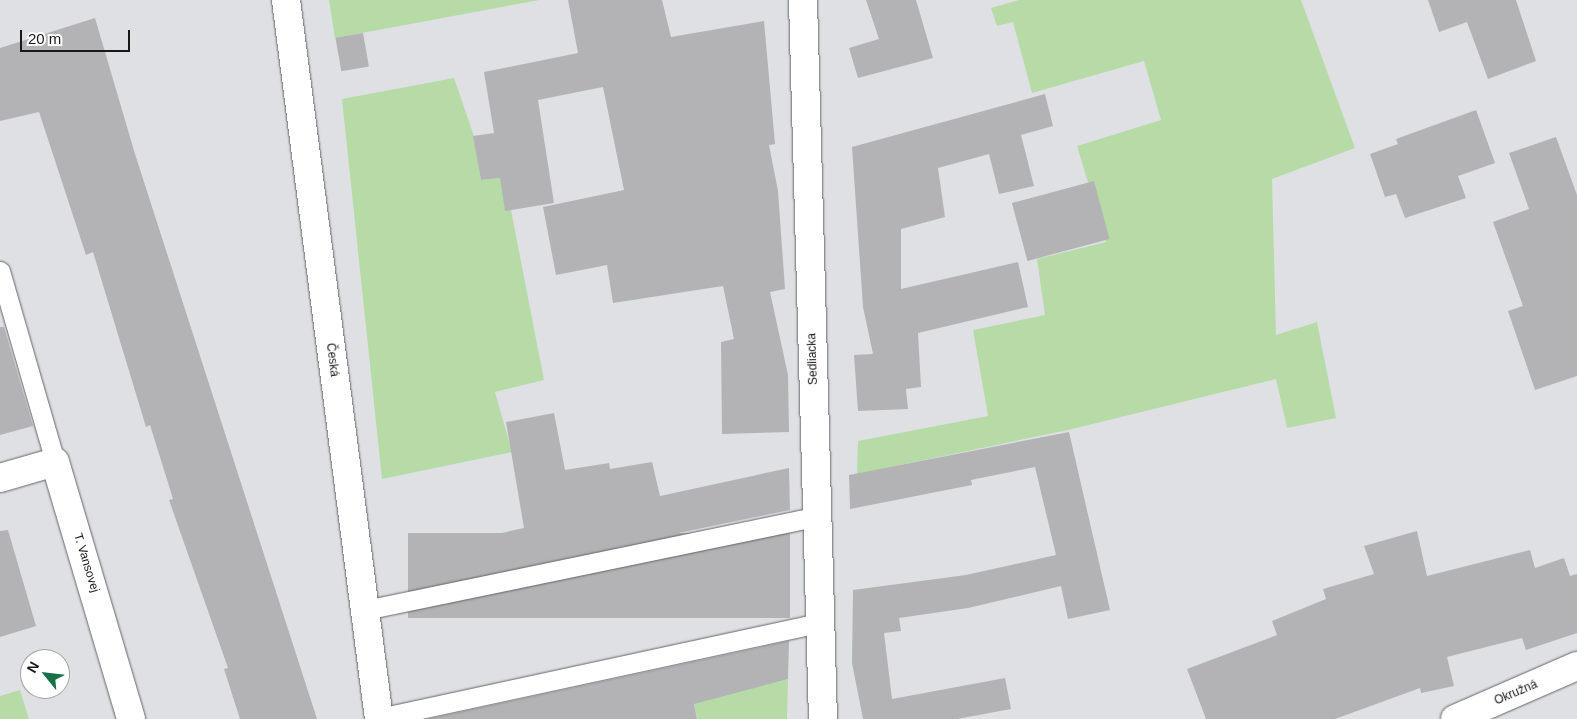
<!DOCTYPE html>
<meta charset="utf-8">
<style>
body{margin:0}
#map{position:relative;width:1577px;height:719px;overflow:hidden;background:#dfe0e4;font-family:Helvetica,sans-serif}
div>[style]{position:absolute}
.green>*{inset:0;background:#b7dba7}
.building>*{inset:0;background:#b3b3b6;transform-origin:0 0}
.roads{filter:drop-shadow(0 0 1px #656568) drop-shadow(0 0 1px #656568)}
.lane>*{height:19px;margin:-9.5px;padding:0 9.5px;transform-origin:9.5px;border-radius:9.5px;background:#fff}
.street>*{height:28px;margin:-14px;padding:0 14px;transform-origin:14px;border-radius:14px;background:#fff}
span{translate:-50% -50%;white-space:nowrap;text-align:center;line-height:1.15;-webkit-text-stroke:4.5px #fff;paint-order:stroke}
.street-label{font-size:12px;color:#19191a}
.north{position:absolute;left:20px;top:649px;width:50px;height:50px;box-sizing:border-box;background:#fff;border:1px solid #a3a3a3;border-radius:50%;rotate:299deg;font-size:14px;font-weight:700;line-height:20px;text-align:center;color:#19191a}
.north::after{content:'';display:block;margin:auto;width:18px;height:22px;background:#177145;clip-path:polygon(50% 0,100% 100%,50% 72%,0 100%)}
.scale{position:absolute;left:20px;top:30px;width:110px;height:22px;box-sizing:border-box;border:2px solid #19191a;border-top:0;padding-left:6px;font-size:15px;line-height:18px;white-space:nowrap;color:#19191a;-webkit-text-stroke:4px #fff;paint-order:stroke}
</style>
<div id="map">
<div class="green">
<i style="clip-path:polygon(329px 0,539px 0,335px 38px)"></i>
<i style="clip-path:polygon(1019px 0,1301px 0,1355px 148px,1272px 179px,1276px 335px,1317px 322px,1336px 418px,1287px 428px,1276px 379px,1068px 430px,857px 474px,858px 441px,988px 416px,973px 330px,1045px 315px,1037px 259px,1106px 242px,1077px 146px,1161px 120px,1144px 61px,1032px 93px,1013px 22px,997px 26px,991px 8px)"></i>
<i style="clip-path:polygon(454px 78px,474px 136px,481px 180px,500px 178px,511px 210px,544px 380px,495px 392px,512px 452px,382px 479px,342px 99px)"></i>
<i style="clip-path:polygon(788px 679px,787px 719px,697px 719px,694px 703px)"></i>
<i style="clip-path:polygon(20px 690px,29px 719px,0 719px,0 696px)"></i>
</div>
<div class="building">
<i style="clip-path:polygon(568px 0,662px 0,671px 37px,764px 21px,775px 144px,769px 145px,778px 191px,785px 289px,770px 292px,788px 375px,789px 432px,722px 434px,721px 342px,734px 339px,723px 286px,613px 303px,607px 265px,556px 275px,543px 207px,624px 190px,603px 87px,538px 100px,554px 203px,505px 211px,500px 178px,481px 180px,473px 136px,494px 133px,484px 72px,578px 53px)"></i>
<i style="clip-path:polygon(866px 0,916px 0,933px 58px,858px 78px,849px 48px,879px 39px)"></i>
<i style="clip-path:polygon(1428px 0,1516px 0,1536px 61px,1488px 79px,1467px 22px,1439px 32px)"></i>
<i style="clip-path:polygon(95px 18px,135px 154px,317px 719px,240px 719px,224px 669px,228px 668px,169px 500px,173px 499px,150px 425px,146px 427px,93px 252px,86px 255px,39px 112px,0 121px,0 48px)"></i>
<i style="left:363px;top:33px;width:34px;height:28px;rotate:80deg"></i>
<i style="clip-path:polygon(1045px 94px,1053px 126px,1021px 135px,1034px 186px,999px 194px,989px 154px,938px 168px,945px 217px,901px 229px,901px 289px,1018px 262px,1028px 307px,918px 333px,921px 387px,906px 389px,908px 409px,858px 411px,854px 355px,873px 354px,863px 307px,852px 147px)"></i>
<i style="clip-path:polygon(1476px 110px,1495px 163px,1458px 176px,1466px 198px,1405px 218px,1396px 194px,1385px 197px,1370px 154px,1398px 144px,1396px 139px)"></i>
<i style="clip-path:polygon(1556px 137px,1577px 195px,1577px 376px,1535px 390px,1508px 311px,1523px 306px,1493px 222px,1529px 209px,1509px 153px)"></i>
<i style="left:1094px;top:181px;width:60px;height:85px;rotate:75deg"></i>
<i style="clip-path:polygon(0 327px,4px 327px,33px 426px,0 435px)"></i>
<i style="clip-path:polygon(554px 413px,565px 470px,609px 463px,610px 469px,652px 462px,660px 496px,789px 468px,790px 510px,412px 588px,408px 554px,524px 528px,506px 422px)"></i>
<i style="clip-path:polygon(1069px 432px,1110px 610px,1068px 619px,1061px 586px,968px 608px,899px 618px,901px 631px,884px 633px,892px 699px,1005px 678px,1011px 709px,957px 719px,863px 719px,852px 663px,853px 590px,966px 575px,1056px 555px,1035px 467px,971px 480px,972px 485px,850px 509px,849px 475px)"></i>
<i style="clip-path:polygon(8px 530px,36px 626px,0 637px,0 531px)"></i>
<i style="clip-path:polygon(1417px 531px,1427px 576px,1530px 550px,1535px 568px,1564px 558px,1570px 576px,1577px 574px,1577px 633px,1526px 650px,1522px 638px,1447px 657px,1454px 686px,1421px 693px,1420px 688px,1335px 719px,1206px 719px,1187px 669px,1277px 635px,1272px 621px,1326px 599px,1323px 589px,1374px 574px,1364px 546px)"></i>
<i style="left:790px;top:533px;width:85px;height:382px;rotate:90deg"></i>
<i style="clip-path:polygon(789px 641px,788px 679px,694px 704px,697px 719px,428px 719px)"></i>
</div>
<div class="roads">
<div class="lane">
<i style="left:0;top:271px;width:199px;rotate:73.9deg"></i>
<i style="left:365px;top:610px;width:463px;rotate:-11.7deg"></i>
<i style="left:379px;top:718px;width:451px;rotate:-12.2deg"></i>
</div>
<div class="street">
<i style="left:286px;top:0;width:725px;rotate:82.63deg"></i>
<i style="left:803px;top:0;width:719px;rotate:88.41deg"></i>
<i style="left:0;top:478px;width:57px;rotate:-16.2deg"></i>
<i style="left:55px;top:462px;width:268px;rotate:73.5deg"></i>
<i style="left:1455px;top:719px;width:133px;rotate:-23.5deg"></i>
</div>
</div>
<div class="street-label">
<span style="left:813px;top:359px;rotate:-92deg">Sedliacka</span>
<span style="left:332px;top:360px;rotate:83deg">Česká</span>
<span style="left:86px;top:563px;rotate:73deg">T. Vansovej</span>
<span style="left:1516px;top:693px;rotate:-23deg">Okružná</span>
</div>
<div class="north">N</div>
<div class="scale">20 m</div>
</div>
